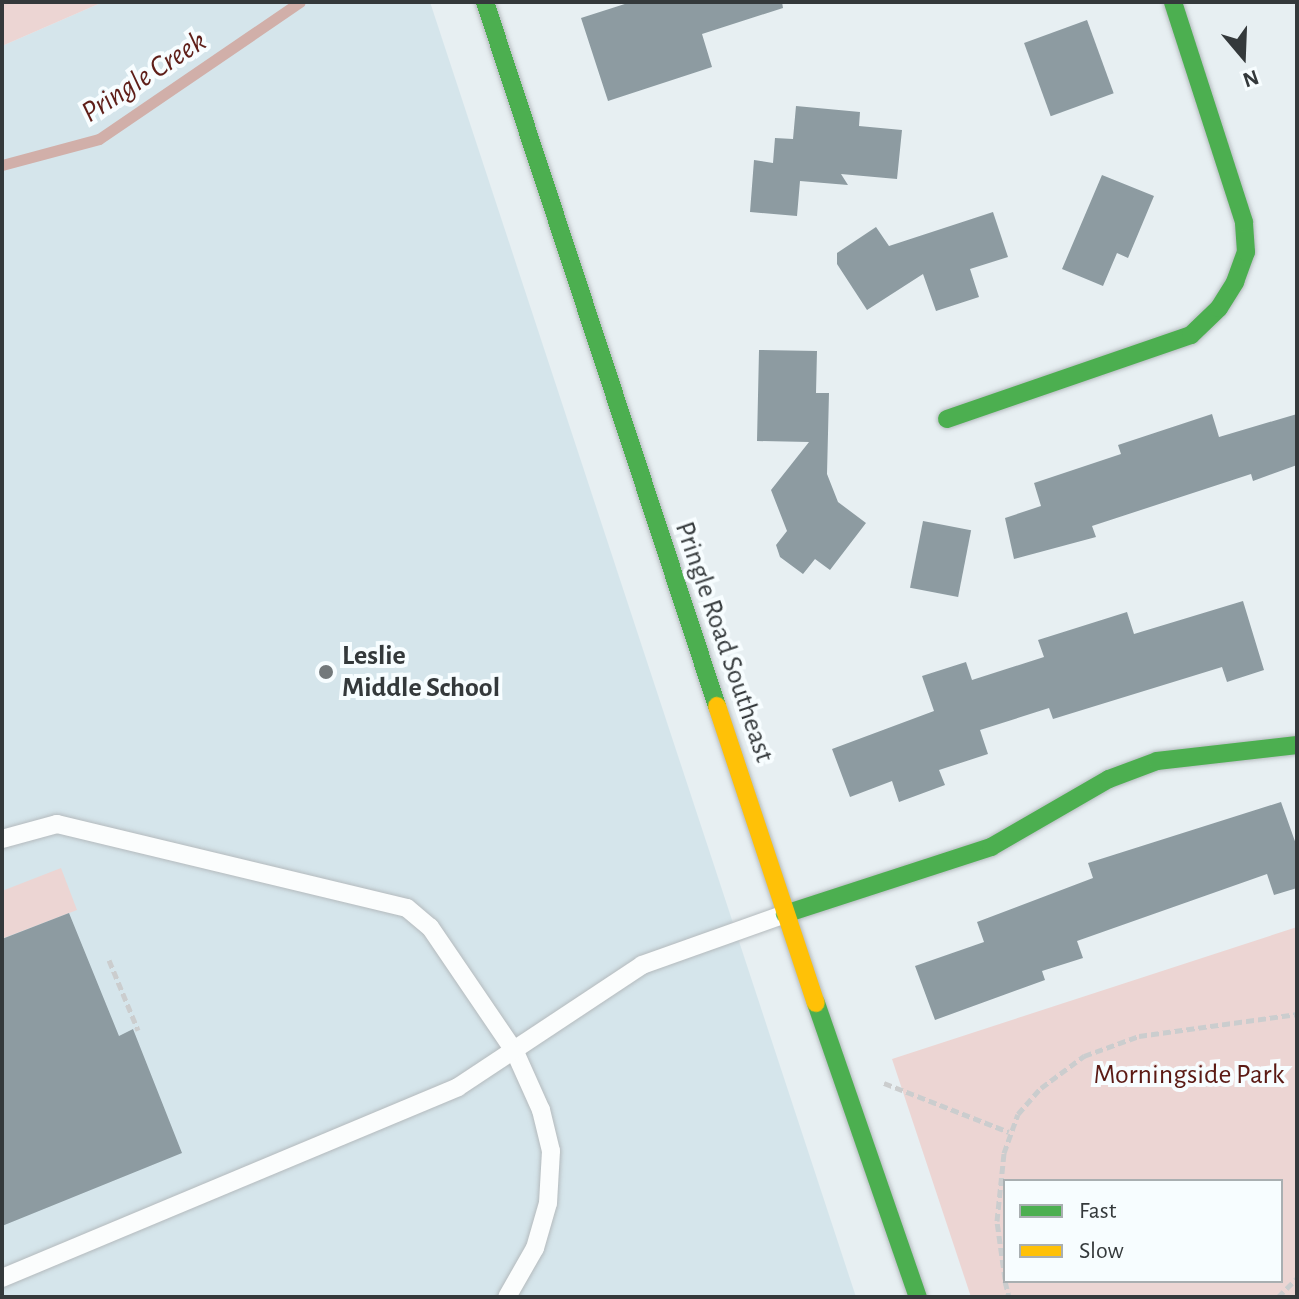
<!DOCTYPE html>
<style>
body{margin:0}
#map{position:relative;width:1299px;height:1299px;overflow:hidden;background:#e7eff2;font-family:"Alegreya Sans",sans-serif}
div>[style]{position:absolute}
.built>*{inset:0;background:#d5e5eb}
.green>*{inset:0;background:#ecd5d3}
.stream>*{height:11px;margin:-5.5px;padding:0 5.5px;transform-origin:5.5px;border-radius:5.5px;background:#d1afa9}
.building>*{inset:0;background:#8d9ba1;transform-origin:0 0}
.path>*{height:5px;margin-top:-2.5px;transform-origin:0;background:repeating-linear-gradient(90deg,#cbcdce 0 8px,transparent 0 12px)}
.roads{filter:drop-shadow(0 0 2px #b4babd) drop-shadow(0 0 2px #b4babd)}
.lane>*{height:18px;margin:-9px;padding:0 9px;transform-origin:9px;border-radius:9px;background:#fbfdfd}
.fast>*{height:18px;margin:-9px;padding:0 9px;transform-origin:9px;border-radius:9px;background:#4caf50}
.slow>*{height:18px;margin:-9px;padding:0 9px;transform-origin:9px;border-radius:9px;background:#ffc107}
.dots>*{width:22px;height:22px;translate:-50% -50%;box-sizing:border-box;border:4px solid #f7fdff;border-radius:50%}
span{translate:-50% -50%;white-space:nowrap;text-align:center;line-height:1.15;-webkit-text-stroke:8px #f7fdff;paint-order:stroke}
.street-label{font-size:28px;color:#34393b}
.poi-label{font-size:28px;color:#34393b;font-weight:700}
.left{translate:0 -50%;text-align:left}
.park-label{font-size:28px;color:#5b1a14}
.water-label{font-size:30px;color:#5f1e18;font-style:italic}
.frame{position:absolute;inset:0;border:4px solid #34393b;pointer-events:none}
.legend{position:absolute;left:1003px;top:1179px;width:280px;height:104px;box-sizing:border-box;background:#f7fdff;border:2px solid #a9afb1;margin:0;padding:10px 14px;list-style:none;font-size:24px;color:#34393b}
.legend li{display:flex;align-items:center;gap:16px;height:40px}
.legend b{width:40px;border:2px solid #a9afb1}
.north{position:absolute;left:1203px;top:16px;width:80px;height:80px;-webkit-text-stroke:6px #f7fdff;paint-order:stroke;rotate:161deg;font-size:22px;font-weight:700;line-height:32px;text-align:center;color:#34393b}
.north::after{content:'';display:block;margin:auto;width:28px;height:36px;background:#34393b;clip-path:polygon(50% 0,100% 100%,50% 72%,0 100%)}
</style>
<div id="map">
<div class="built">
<i style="clip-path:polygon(103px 2px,430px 2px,856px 1297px,2px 1297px,2px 46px)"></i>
</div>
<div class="green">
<i style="clip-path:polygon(2px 2px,103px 2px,2px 46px)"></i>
<i style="clip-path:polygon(61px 868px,77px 910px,4px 938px,2px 891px)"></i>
<i style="clip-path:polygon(evenodd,1297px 927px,1297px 1297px,971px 1297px,892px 1059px,1297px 927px,1005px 1181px,1281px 1181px,1281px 1281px,1005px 1281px,1005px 1181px)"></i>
</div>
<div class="stream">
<i style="left:2px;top:165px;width:100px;rotate:-15deg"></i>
<i style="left:99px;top:139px;width:243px;rotate:-34.3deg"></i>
</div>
<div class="building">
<i style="clip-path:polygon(631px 2px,782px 2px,783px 8px,702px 34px,712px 67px,608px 101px,581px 18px)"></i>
<i style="left:1087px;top:20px;width:78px;height:67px;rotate:70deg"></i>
<i style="clip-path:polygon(796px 106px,860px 112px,859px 126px,902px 130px,897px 179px,841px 174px,848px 185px,800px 181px,797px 216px,750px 212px,754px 160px,773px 163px,775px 138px,793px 139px)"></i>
<i style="clip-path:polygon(1102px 175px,1154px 196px,1128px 258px,1117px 253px,1103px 286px,1062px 269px)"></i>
<i style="clip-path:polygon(993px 212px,1008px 257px,970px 269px,979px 297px,936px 311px,923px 274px,867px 310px,837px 264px,837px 253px,876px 227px,889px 246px)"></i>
<i style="clip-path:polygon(759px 350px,817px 351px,816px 393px,829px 393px,827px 474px,838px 502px,866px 523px,830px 570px,815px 559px,803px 574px,780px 557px,776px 545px,787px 531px,771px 490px,809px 442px,757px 441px)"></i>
<i style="clip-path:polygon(1212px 414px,1219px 437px,1297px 414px,1297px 465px,1253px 481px,1251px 474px,1092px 526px,1096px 537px,1014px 559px,1005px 518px,1041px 506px,1034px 483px,1121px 454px,1118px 445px)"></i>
<i style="left:923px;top:521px;width:49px;height:68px;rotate:11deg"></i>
<i style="clip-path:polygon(1243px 601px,1264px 670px,1227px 682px,1222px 667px,1053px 719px,1049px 708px,980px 730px,988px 754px,939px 770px,945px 785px,899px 802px,892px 781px,850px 797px,832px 749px,934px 711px,922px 676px,966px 662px,972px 680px,1044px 657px,1038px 640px,1127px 612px,1134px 634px)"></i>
<i style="clip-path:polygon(1281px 802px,1297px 847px,1297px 888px,1274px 895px,1267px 874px,1077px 941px,1083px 958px,1042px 971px,1045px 980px,935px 1020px,915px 966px,984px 942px,977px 922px,1093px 878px,1088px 863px)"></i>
<i style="clip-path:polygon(69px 913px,119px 1036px,133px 1029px,182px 1153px,2px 1226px,2px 939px)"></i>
</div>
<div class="path">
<i style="left:109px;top:960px;width:76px;rotate:67.5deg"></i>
<i style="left:884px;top:1083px;width:134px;rotate:21.4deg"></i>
<i style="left:1005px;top:1279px;width:59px;rotate:-97.9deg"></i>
<i style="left:997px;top:1221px;width:68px;rotate:-84.1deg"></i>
<i style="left:1004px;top:1153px;width:41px;rotate:-70.3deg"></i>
<i style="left:1018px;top:1114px;width:35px;rotate:-49deg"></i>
<i style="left:1041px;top:1088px;width:54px;rotate:-36.7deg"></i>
<i style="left:1084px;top:1056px;width:59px;rotate:-20deg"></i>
<i style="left:1139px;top:1036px;width:160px;rotate:-7.9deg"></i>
<i style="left:1005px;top:1281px;width:16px;rotate:76deg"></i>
<i style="left:1278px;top:1297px;width:27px;rotate:-45deg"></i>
</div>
<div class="roads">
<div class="lane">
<i style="left:2px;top:839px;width:57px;rotate:-15.3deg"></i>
<i style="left:57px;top:824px;width:360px;rotate:13.5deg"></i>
<i style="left:407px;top:908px;width:30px;rotate:40deg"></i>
<i style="left:430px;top:927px;width:151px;rotate:55.8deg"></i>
<i style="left:515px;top:1052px;width:64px;rotate:65.9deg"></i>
<i style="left:541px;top:1110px;width:42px;rotate:76.3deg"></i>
<i style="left:551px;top:1151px;width:52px;rotate:93.3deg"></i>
<i style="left:548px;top:1203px;width:47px;rotate:106.1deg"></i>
<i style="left:535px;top:1248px;width:56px;rotate:119.7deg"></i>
<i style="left:2px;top:1278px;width:494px;rotate:-22.7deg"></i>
<i style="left:458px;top:1087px;width:221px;rotate:-33.5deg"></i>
<i style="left:642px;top:965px;width:152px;rotate:-19.6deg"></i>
</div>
<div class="fast">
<i style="left:485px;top:2px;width:741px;rotate:71.76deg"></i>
<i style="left:947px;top:419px;width:258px;rotate:-19deg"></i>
<i style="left:1191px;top:335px;width:39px;rotate:-44deg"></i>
<i style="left:1219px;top:308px;width:31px;rotate:-58deg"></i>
<i style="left:1235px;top:282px;width:32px;rotate:-70deg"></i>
<i style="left:1246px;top:252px;width:30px;rotate:-94deg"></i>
<i style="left:1244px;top:222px;width:231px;rotate:-107.9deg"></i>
<i style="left:785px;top:914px;width:217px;rotate:-18deg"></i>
<i style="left:991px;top:847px;width:136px;rotate:-30deg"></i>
<i style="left:1109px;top:779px;width:51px;rotate:-20.6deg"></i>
<i style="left:1157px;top:761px;width:141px;rotate:-6.5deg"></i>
<i style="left:816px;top:1003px;width:311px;rotate:70.9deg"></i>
</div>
<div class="slow">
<i style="left:717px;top:706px;width:313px;rotate:71.6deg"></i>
</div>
</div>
<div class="dots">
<i style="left:326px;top:672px;background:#73797b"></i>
</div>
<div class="street-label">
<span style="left:724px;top:642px;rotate:71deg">Pringle Road Southeast</span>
</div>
<div class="poi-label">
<span class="left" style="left:342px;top:672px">Leslie<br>Middle School</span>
</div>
<div class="park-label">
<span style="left:1189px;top:1075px">Morningside Park</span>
</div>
<div class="water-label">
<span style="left:144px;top:77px;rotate:-33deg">Pringle Creek</span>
</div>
<div class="frame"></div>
<ul class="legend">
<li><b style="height:10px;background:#4caf50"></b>Fast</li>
<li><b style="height:10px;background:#ffc107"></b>Slow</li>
</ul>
<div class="north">N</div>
</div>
